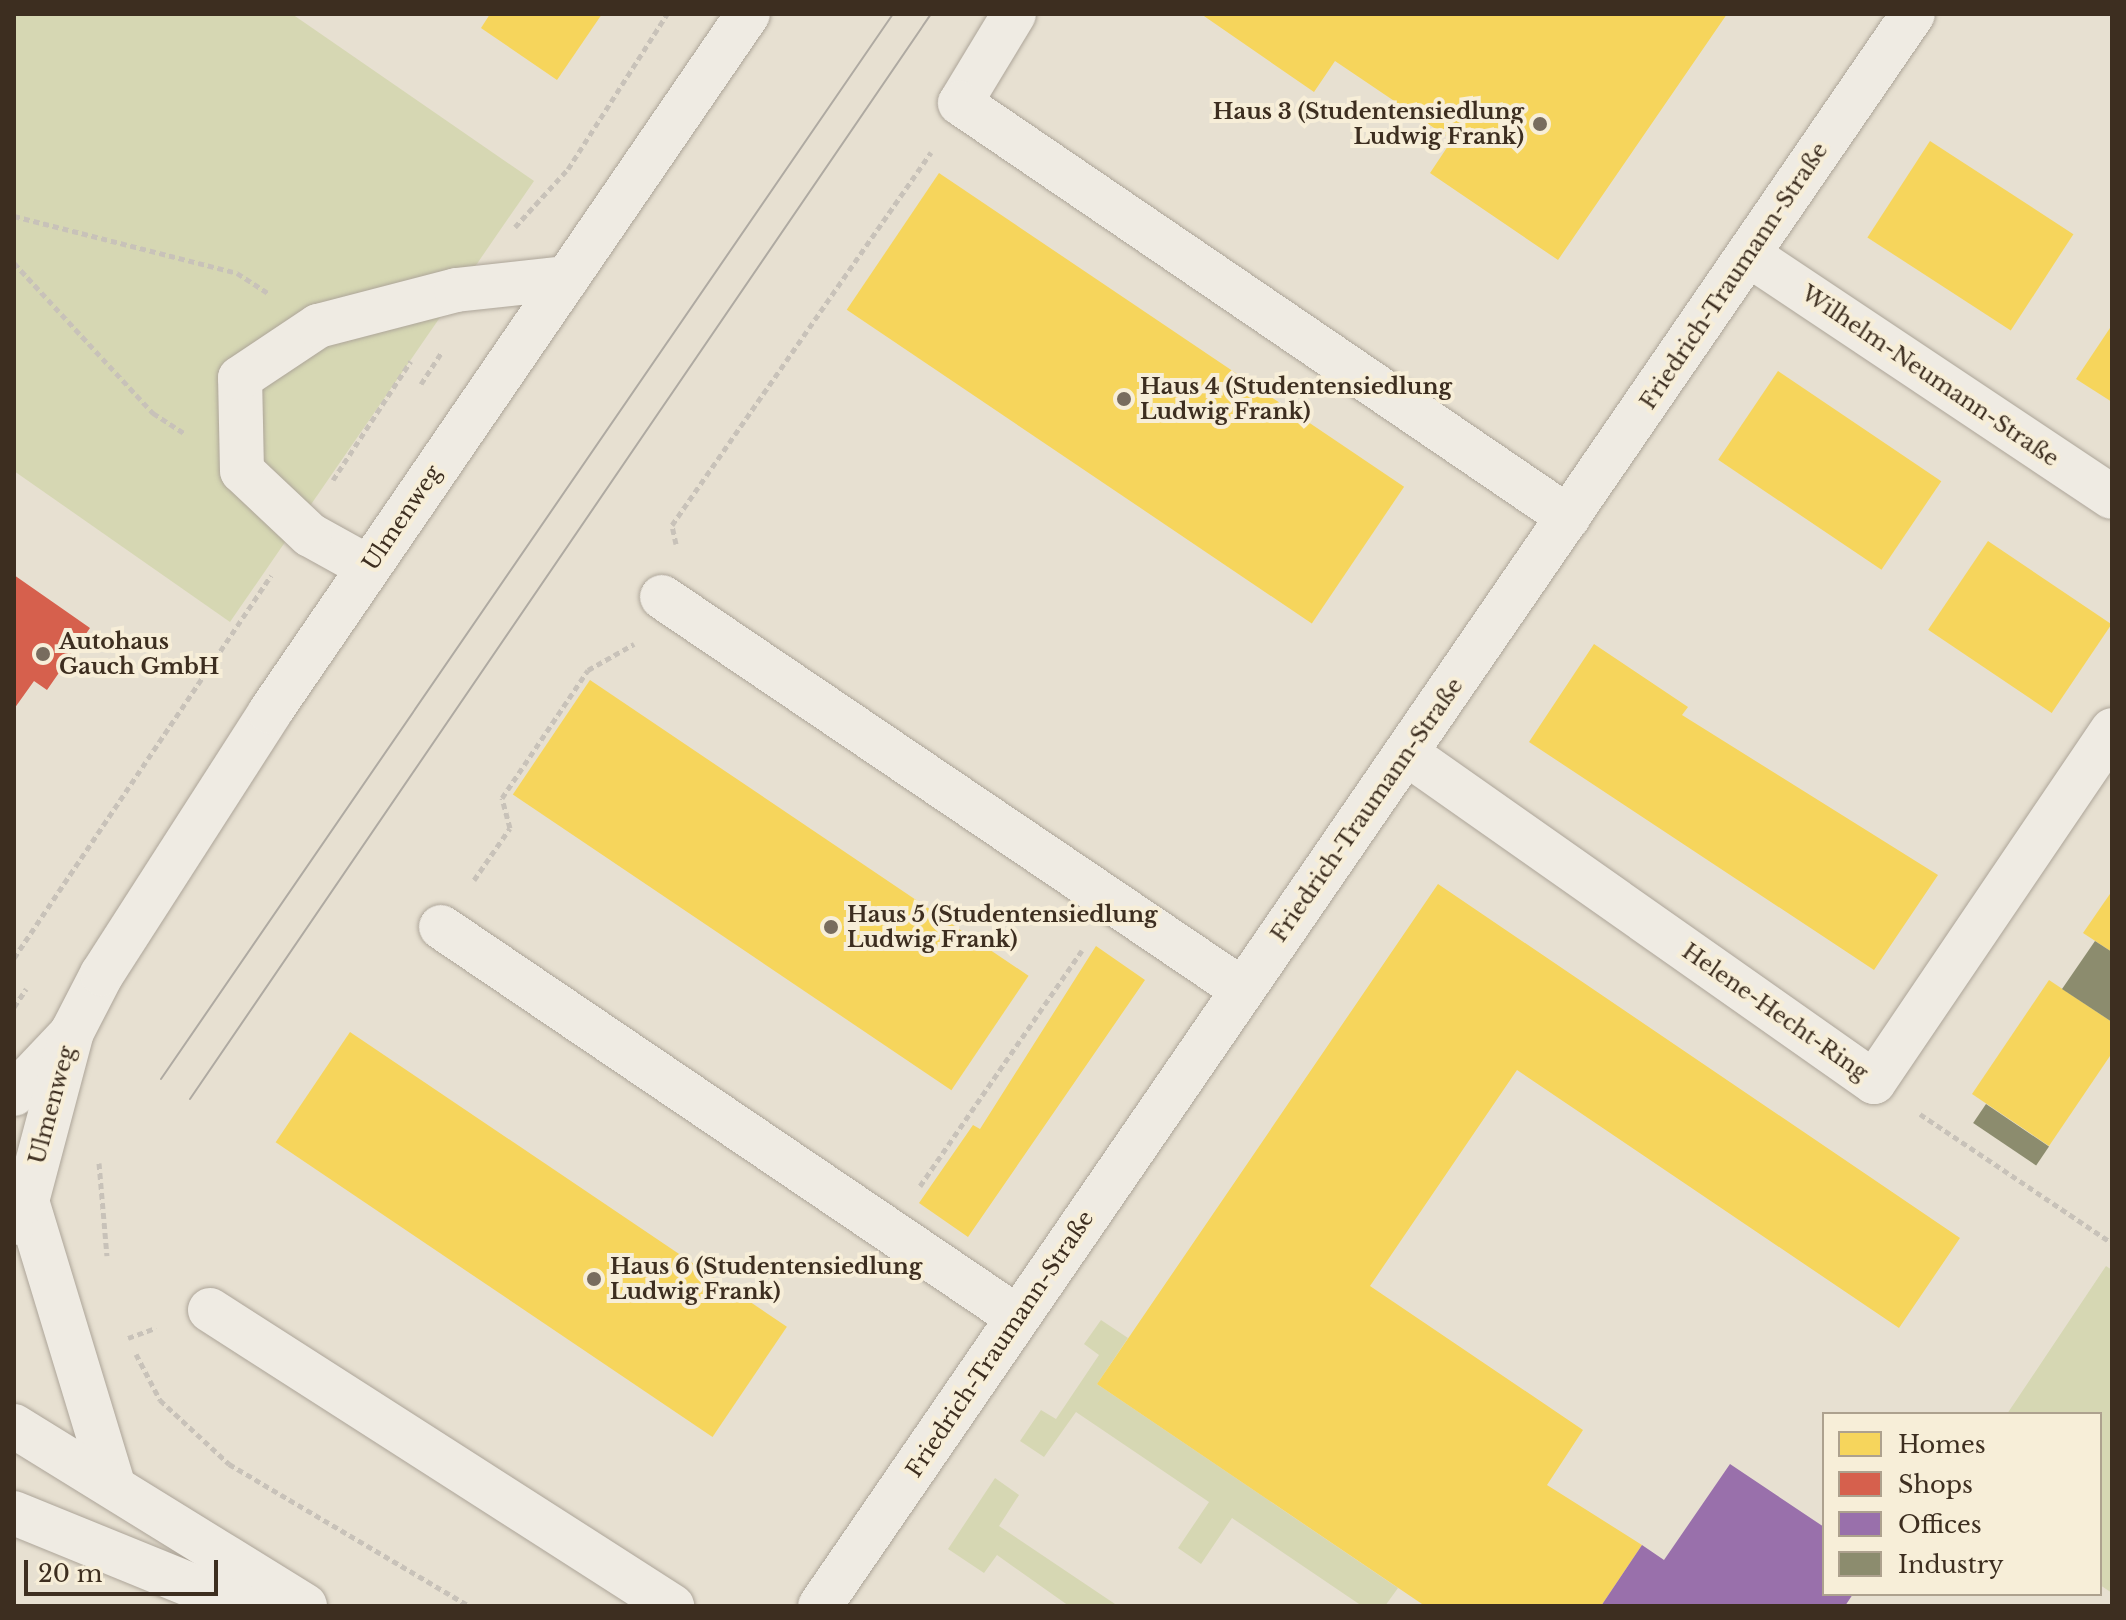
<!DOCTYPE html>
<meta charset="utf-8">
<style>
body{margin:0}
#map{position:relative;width:2126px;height:1620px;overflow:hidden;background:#e7e0d1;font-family:"Libre Baskerville",serif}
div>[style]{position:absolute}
.green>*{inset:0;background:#d6d7b3}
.homes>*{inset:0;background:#f6d55c;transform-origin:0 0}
.shops>*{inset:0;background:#d6604d}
.offices>*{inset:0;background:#9970ab}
.industry>*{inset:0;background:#8c8c6e;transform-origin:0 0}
.path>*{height:5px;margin-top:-2.5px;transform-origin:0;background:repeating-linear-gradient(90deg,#c8c2b9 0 6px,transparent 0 10px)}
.roads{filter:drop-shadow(0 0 2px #ada599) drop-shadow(0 0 2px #ada599)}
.minor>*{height:44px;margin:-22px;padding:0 22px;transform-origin:22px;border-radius:22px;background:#efebe3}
.tram>*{height:2px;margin:-1px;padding:0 1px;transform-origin:1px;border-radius:1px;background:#afaaa2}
.dots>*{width:22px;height:22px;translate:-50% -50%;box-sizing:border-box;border:4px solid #f7eed8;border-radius:50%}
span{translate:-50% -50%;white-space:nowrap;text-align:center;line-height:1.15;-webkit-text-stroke:8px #f7eed8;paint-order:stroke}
.poi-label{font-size:22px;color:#3d2e20;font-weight:700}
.right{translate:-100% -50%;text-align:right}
.left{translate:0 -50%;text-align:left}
.street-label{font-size:22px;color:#3d2e20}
.frame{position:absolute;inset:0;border:16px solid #3d2e20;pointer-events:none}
.legend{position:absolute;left:1822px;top:1412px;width:280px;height:184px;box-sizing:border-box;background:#f7eed8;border:2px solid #ada18e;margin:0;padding:10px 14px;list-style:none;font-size:24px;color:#3d2e20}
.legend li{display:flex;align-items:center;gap:16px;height:40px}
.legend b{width:40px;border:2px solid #ada18e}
.scale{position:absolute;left:24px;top:1560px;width:194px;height:36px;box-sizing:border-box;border:4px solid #3d2e20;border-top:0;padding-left:10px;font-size:24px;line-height:28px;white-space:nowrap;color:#3d2e20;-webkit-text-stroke:6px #f7eed8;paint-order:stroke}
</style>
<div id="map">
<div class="green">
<i style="clip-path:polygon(14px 14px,292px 14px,534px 181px,230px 622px,14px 471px)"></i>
<i style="clip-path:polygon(2106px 1266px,2112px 1270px,2112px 1593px,2100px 1585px,2100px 1414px,2007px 1414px)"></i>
<i style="clip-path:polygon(1101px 1320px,1128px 1338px,1097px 1384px,1398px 1588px,1385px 1606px,1362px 1606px,1232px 1518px,1201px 1564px,1178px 1548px,1209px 1502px,1076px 1412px,1044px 1457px,1020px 1441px,1041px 1410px,1056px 1419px,1099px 1355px,1084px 1344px)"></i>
<i style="clip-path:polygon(995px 1478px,1019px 1495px,999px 1526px,1118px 1606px,1069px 1606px,997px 1555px,984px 1573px,948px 1549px)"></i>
</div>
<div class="homes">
<i style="clip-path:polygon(490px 14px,602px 14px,557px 80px,481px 28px)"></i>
<i style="clip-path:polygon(1201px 14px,1727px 14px,1558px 260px,1430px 173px,1452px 140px,1335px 61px,1314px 92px)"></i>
<i style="left:1930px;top:141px;width:171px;height:115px;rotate:33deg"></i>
<i style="left:939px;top:173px;width:561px;height:165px;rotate:34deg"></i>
<i style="clip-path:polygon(2112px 325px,2112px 402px,2076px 379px)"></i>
<i style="left:1778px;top:371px;width:197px;height:107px;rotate:34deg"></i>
<i style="left:1988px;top:541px;width:149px;height:107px;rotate:34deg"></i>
<i style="clip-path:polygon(1594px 644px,1688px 707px,1682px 715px,1938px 875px,1874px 970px,1529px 742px)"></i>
<i style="left:590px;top:680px;width:529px;height:138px;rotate:34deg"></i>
<i style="clip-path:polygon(1438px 884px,1960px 1238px,1899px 1328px,1517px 1070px,1370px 1286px,1583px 1430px,1547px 1485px,1642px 1545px,1601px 1606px,1425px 1606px,1097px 1384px)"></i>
<i style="clip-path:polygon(2112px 891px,2112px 952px,2083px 933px)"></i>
<i style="clip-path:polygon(1096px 946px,1145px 980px,968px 1237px,919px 1203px,973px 1125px,980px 1129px)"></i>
<i style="clip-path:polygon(2049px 980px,2112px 1022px,2112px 1053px,2049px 1146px,1972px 1094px)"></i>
<i style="left:350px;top:1032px;width:527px;height:133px;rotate:34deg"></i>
</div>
<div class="shops">
<i style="clip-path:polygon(14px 575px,90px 628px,47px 690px,34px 681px,14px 709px)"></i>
</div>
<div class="offices">
<i style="clip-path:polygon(1730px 1464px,1824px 1527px,1824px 1594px,1853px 1594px,1845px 1606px,1601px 1606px,1642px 1545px,1664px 1560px)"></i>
</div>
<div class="industry">
<i style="clip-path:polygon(2095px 941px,2112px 952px,2112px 1022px,2062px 989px)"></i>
<i style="left:1986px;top:1104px;width:76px;height:23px;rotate:34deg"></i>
</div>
<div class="path">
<i style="left:14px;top:216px;width:230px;rotate:14.3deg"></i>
<i style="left:237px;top:273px;width:37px;rotate:33deg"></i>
<i style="left:515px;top:227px;width:79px;rotate:-47.6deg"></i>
<i style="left:568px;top:169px;width:184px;rotate:-57.4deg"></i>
<i style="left:14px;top:263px;width:205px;rotate:47.2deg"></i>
<i style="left:153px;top:413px;width:37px;rotate:33deg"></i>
<i style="left:421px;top:384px;width:38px;rotate:-57deg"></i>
<i style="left:333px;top:480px;width:142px;rotate:-56.8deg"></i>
<i style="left:676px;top:544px;width:19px;rotate:-102deg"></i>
<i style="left:672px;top:525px;width:454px;rotate:-55.2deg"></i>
<i style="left:474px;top:880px;width:63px;rotate:-55.3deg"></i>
<i style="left:510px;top:828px;width:31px;rotate:-105deg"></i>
<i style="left:502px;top:798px;width:154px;rotate:-56.1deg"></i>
<i style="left:588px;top:670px;width:53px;rotate:-29.5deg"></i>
<i style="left:14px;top:958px;width:461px;rotate:-56.1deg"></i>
<i style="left:14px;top:1007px;width:22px;rotate:-56deg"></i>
<i style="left:1920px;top:1114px;width:231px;rotate:33.9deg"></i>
<i style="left:99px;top:1163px;width:93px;rotate:85.1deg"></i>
<i style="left:920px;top:1186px;width:286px;rotate:-55.5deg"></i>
<i style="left:128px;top:1338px;width:30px;rotate:-20deg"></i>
<i style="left:136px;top:1354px;width:52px;rotate:62.4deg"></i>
<i style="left:160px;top:1400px;width:94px;rotate:42.8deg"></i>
<i style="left:229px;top:1464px;width:279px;rotate:30.6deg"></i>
</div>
<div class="roads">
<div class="minor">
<i style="left:1014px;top:14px;width:104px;rotate:121.2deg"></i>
<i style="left:960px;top:103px;width:736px;rotate:34.25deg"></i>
<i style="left:1749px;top:255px;width:436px;rotate:33.7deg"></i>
<i style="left:368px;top:567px;width:66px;rotate:-151.1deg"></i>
<i style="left:310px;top:535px;width:93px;rotate:-136.7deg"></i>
<i style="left:242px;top:471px;width:93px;rotate:-91.2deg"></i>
<i style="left:240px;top:378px;width:94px;rotate:-33.7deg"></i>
<i style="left:318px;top:326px;width:143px;rotate:-14.6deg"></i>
<i style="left:456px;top:290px;width:112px;rotate:-6.2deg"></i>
<i style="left:662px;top:597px;width:701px;rotate:34.08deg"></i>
<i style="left:1406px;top:753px;width:572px;rotate:35.11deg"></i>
<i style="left:1874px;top:1082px;width:425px;rotate:-55.9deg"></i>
<i style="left:441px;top:927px;width:696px;rotate:34.1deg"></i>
<i style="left:14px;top:1094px;width:79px;rotate:-46.5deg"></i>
<i style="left:27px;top:1201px;width:293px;rotate:73.1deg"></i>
<i style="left:14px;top:1223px;width:26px;rotate:-59deg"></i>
<i style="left:27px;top:1201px;width:175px;rotate:-75.1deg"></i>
<i style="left:72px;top:1032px;width:65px;rotate:-62.7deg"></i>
<i style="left:102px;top:974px;width:311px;rotate:-57.3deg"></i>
<i style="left:270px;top:712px;width:846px;rotate:-55.6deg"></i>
<i style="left:210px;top:1310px;width:549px;rotate:32.65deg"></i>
<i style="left:14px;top:1426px;width:342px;rotate:31.7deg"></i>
<i style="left:14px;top:1513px;width:246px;rotate:22.2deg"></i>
<i style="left:820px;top:1606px;width:1931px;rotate:-55.53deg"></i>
</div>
</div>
<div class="tram">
<i style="left:161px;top:1079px;width:1292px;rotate:-55.5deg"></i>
<i style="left:190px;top:1099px;width:1314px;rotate:-55.67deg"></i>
</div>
<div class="dots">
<i style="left:1540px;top:124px;background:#786c5e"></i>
<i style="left:1124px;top:399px;background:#786c5e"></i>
<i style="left:43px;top:654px;background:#786c5e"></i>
<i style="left:831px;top:927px;background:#786c5e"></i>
<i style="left:594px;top:1279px;background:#786c5e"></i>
</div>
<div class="poi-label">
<span class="right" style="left:1524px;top:124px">Haus 3 (Studentensiedlung<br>Ludwig Frank)</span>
<span class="left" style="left:1140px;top:399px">Haus 4 (Studentensiedlung<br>Ludwig Frank)</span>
<span class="left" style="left:59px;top:654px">Autohaus<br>Gauch GmbH</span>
<span class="left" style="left:847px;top:927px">Haus 5 (Studentensiedlung<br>Ludwig Frank)</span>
<span class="left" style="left:610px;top:1279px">Haus 6 (Studentensiedlung<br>Ludwig Frank)</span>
</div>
<div class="street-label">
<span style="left:1734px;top:276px;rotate:-56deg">Friedrich-Traumann-Straße</span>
<span style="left:1930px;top:376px;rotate:34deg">Wilhelm-Neumann-Straße</span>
<span style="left:402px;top:518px;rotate:-56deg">Ulmenweg</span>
<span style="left:1367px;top:810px;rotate:-55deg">Friedrich-Traumann-Straße</span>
<span style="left:1775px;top:1012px;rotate:35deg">Helene-Hecht-Ring</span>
<span style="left:52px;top:1105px;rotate:-75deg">Ulmenweg</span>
<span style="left:1000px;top:1344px;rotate:-56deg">Friedrich-Traumann-Straße</span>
</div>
<div class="frame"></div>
<ul class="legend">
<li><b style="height:22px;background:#f6d55c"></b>Homes</li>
<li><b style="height:22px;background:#d6604d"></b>Shops</li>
<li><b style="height:22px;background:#9970ab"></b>Offices</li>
<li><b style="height:22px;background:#8c8c6e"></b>Industry</li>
</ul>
<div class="scale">20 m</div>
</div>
